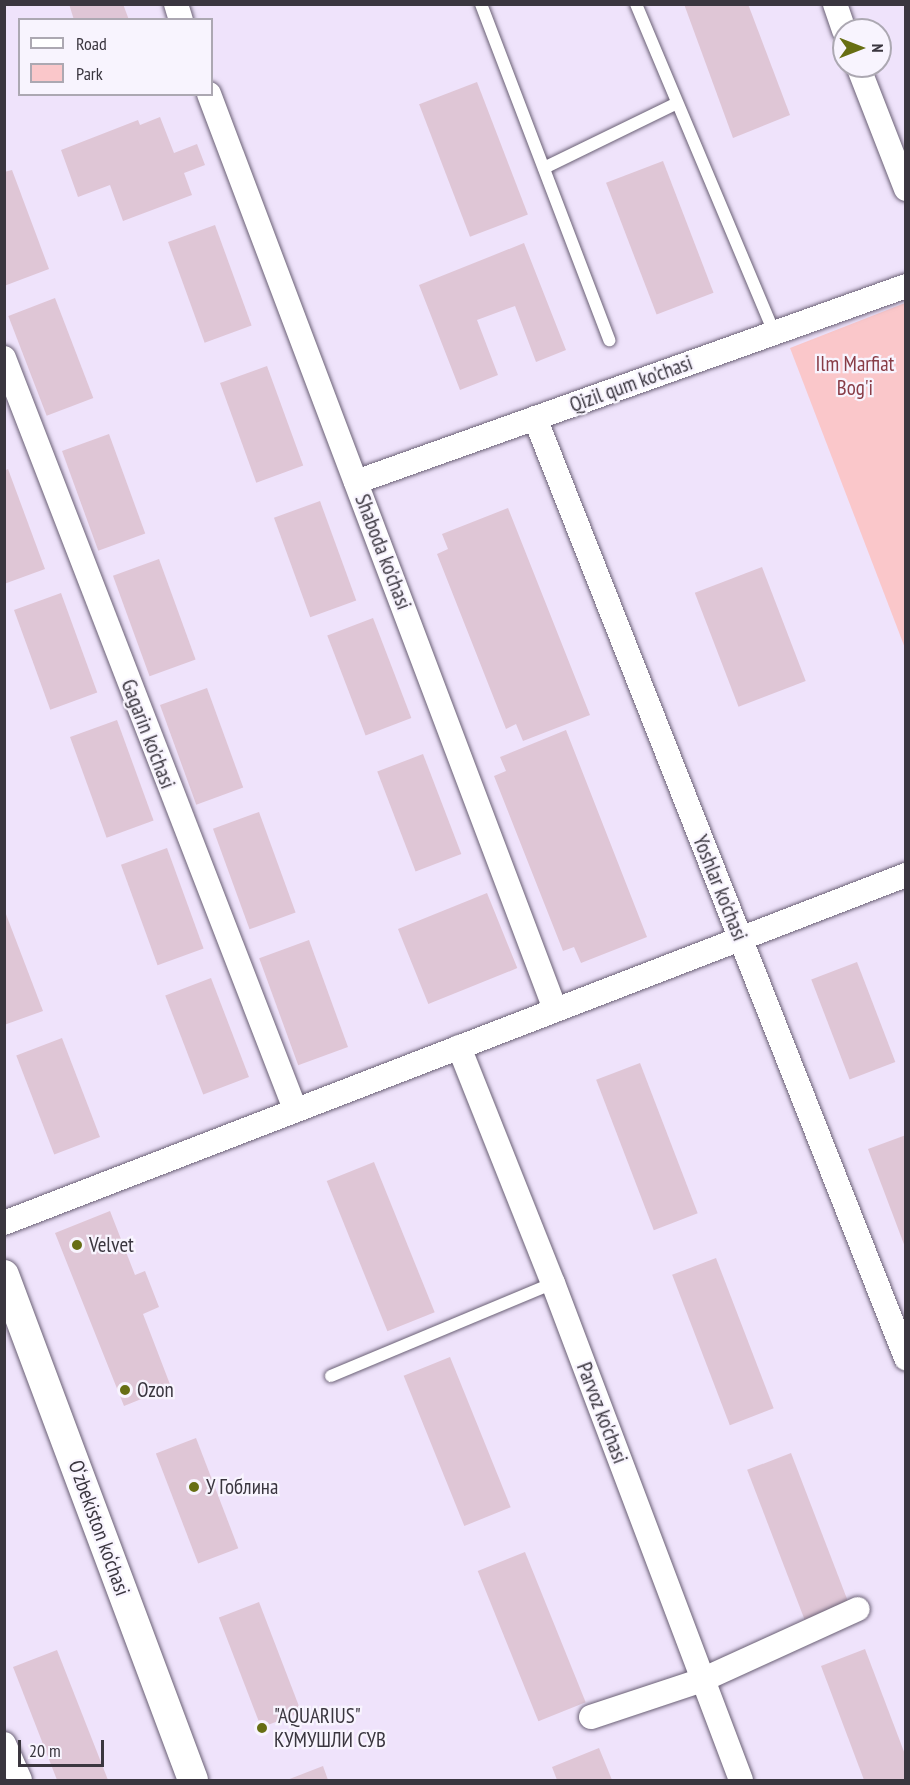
<!DOCTYPE html>
<meta charset="utf-8">
<style>
body{margin:0}
#map{position:relative;width:910px;height:1785px;overflow:hidden;background:#efe3fb;font-family:"PT Sans Narrow",sans-serif}
div>[style]{position:absolute}
.green>*{inset:0;background:#fac7ca}
.building>*{inset:0;background:#dfc6d6;transform-origin:0 0}
.roads{filter:drop-shadow(0 0 2px #6a6075) drop-shadow(0 0 2px #6a6075)}
.service>*{height:12px;margin:-6px;padding:0 6px;transform-origin:6px;border-radius:6px;background:#fff}
.minor>*{height:24px;margin:-12px;padding:0 12px;transform-origin:12px;border-radius:12px;background:#fff}
.tertiary>*{height:30px;margin:-15px;padding:0 15px;transform-origin:15px;border-radius:15px;background:#fff}
.dots>*{width:16px;height:16px;translate:-50% -50%;box-sizing:border-box;border:3px solid #f8f4fe;border-radius:50%}
span{translate:-50% -50%;white-space:nowrap;text-align:center;line-height:1.15;-webkit-text-stroke:4.5px #f8f4fe;paint-order:stroke}
.park-label{font-size:21px;color:#883c46}
.street-label{font-size:21px;color:#3a363f}
.poi-label{font-size:21px;color:#3a363f}
.left{translate:0 -50%;text-align:left}
.frame{position:absolute;inset:0;border:6px solid #3a363f;pointer-events:none}
.legend{position:absolute;left:18px;top:18px;width:195px;height:78px;box-sizing:border-box;background:#f8f4fe;border:2px solid #aca8b2;margin:0;padding:8px 10px;list-style:none;font-size:18px;color:#3a363f}
.legend li{display:flex;align-items:center;gap:12px;height:30px}
.legend b{width:30px;border:2px solid #aca8b2}
.north{position:absolute;left:832px;top:18px;width:60px;height:60px;box-sizing:border-box;background:#f8f4fe;border:2px solid #aca8b2;border-radius:50%;rotate:90deg;font-size:16px;font-weight:700;line-height:24px;text-align:center;color:#3a363f}
.north::after{content:'';display:block;margin:auto;width:21px;height:27px;background:#676e13;clip-path:polygon(50% 0,100% 100%,50% 72%,0 100%)}
.scale{position:absolute;left:18px;top:1740px;width:86px;height:27px;box-sizing:border-box;border:3px solid #3a363f;border-top:0;padding-left:8px;font-size:18px;line-height:21px;white-space:nowrap;color:#3a363f;-webkit-text-stroke:4px #f8f4fe;paint-order:stroke}
</style>
<div id="map">
<div class="green">
<i style="clip-path:polygon(905px 303px,905px 648px,790px 348px)"></i>
</div>
<div class="building">
<i style="clip-path:polygon(69px 4px,123px 4px,129px 20px,74px 20px)"></i>
<i style="clip-path:polygon(684px 4px,748px 4px,790px 115px,733px 138px)"></i>
<i style="left:477px;top:82px;width:142px;height:62px;rotate:69deg"></i>
<i style="clip-path:polygon(160px 117px,174px 153px,197px 144px,205px 165px,184px 173px,192px 195px,123px 221px,110px 185px,78px 197px,61px 150px,138px 120px,140px 125px)"></i>
<i style="left:663px;top:161px;width:141px;height:61px;rotate:69deg"></i>
<i style="clip-path:polygon(12px 170px,49px 269px,4px 286px,4px 172px)"></i>
<i style="left:215px;top:225px;width:107px;height:50px;rotate:70deg"></i>
<i style="clip-path:polygon(524px 243px,566px 350px,536px 362px,515px 306px,477px 320px,498px 375px,460px 390px,419px 285px)"></i>
<i style="left:55px;top:298px;width:107px;height:50px;rotate:69deg"></i>
<i style="left:267px;top:366px;width:106px;height:50px;rotate:70deg"></i>
<i style="left:109px;top:434px;width:106px;height:50px;rotate:70deg"></i>
<i style="clip-path:polygon(8px 469px,45px 569px,4px 584px,4px 471px)"></i>
<i style="left:320px;top:501px;width:106px;height:49px;rotate:70deg"></i>
<i style="clip-path:polygon(508px 508px,590px 715px,523px 741px,516px 724px,506px 729px,437px 554px,448px 549px,442px 534px)"></i>
<i style="left:159px;top:559px;width:107px;height:49px;rotate:70deg"></i>
<i style="left:762px;top:567px;width:122px;height:72px;rotate:69deg"></i>
<i style="left:61px;top:593px;width:106px;height:50px;rotate:70deg"></i>
<i style="left:373px;top:618px;width:107px;height:49px;rotate:69deg"></i>
<i style="left:207px;top:688px;width:106px;height:50px;rotate:70deg"></i>
<i style="left:117px;top:720px;width:107px;height:50px;rotate:70deg"></i>
<i style="clip-path:polygon(566px 730px,647px 937px,581px 963px,574px 947px,563px 951px,494px 776px,506px 771px,500px 757px)"></i>
<i style="left:423px;top:754px;width:107px;height:49px;rotate:69deg"></i>
<i style="left:259px;top:812px;width:107px;height:49px;rotate:70deg"></i>
<i style="left:167px;top:848px;width:107px;height:49px;rotate:70deg"></i>
<i style="left:487px;top:893px;width:81px;height:96px;rotate:68deg"></i>
<i style="clip-path:polygon(4px 909px,43px 1011px,4px 1025px)"></i>
<i style="left:309px;top:940px;width:114px;height:53px;rotate:70deg"></i>
<i style="left:857px;top:962px;width:107px;height:49px;rotate:69deg"></i>
<i style="left:211px;top:978px;width:106px;height:49px;rotate:69deg"></i>
<i style="left:62px;top:1038px;width:106px;height:49px;rotate:69deg"></i>
<i style="left:640px;top:1063px;width:161px;height:47px;rotate:69deg"></i>
<i style="clip-path:polygon(906px 1135px,906px 1247px,905px 1247px,868px 1149px)"></i>
<i style="left:374px;top:1162px;width:162px;height:51px;rotate:68deg"></i>
<i style="clip-path:polygon(110px 1211px,135px 1275px,145px 1271px,159px 1307px,143px 1314px,171px 1387px,124px 1406px,55px 1233px)"></i>
<i style="left:716px;top:1258px;width:161px;height:47px;rotate:69deg"></i>
<i style="left:450px;top:1357px;width:162px;height:50px;rotate:68deg"></i>
<i style="left:196px;top:1438px;width:118px;height:43px;rotate:69deg"></i>
<i style="left:791px;top:1453px;width:161px;height:47px;rotate:69deg"></i>
<i style="left:525px;top:1552px;width:162px;height:51px;rotate:68deg"></i>
<i style="left:259px;top:1602px;width:118px;height:43px;rotate:69deg"></i>
<i style="clip-path:polygon(865px 1649px,906px 1757px,906px 1780px,864px 1780px,821px 1666px)"></i>
<i style="clip-path:polygon(57px 1650px,108px 1780px,57px 1780px,13px 1667px)"></i>
<i style="clip-path:polygon(599px 1748px,612px 1780px,557px 1780px,552px 1767px)"></i>
<i style="clip-path:polygon(323px 1766px,328px 1780px,287px 1780px)"></i>
</div>
<div class="roads">
<div class="service">
<i style="left:481px;top:4px;width:360px;rotate:69.1deg"></i>
<i style="left:636px;top:4px;width:357px;rotate:67.2deg"></i>
<i style="left:544px;top:168px;width:148px;rotate:-26deg"></i>
<i style="left:331px;top:1376px;width:241px;rotate:-22.7deg"></i>
</div>
<div class="minor">
<i style="left:176px;top:4px;width:17px;rotate:73deg"></i>
<i style="left:835px;top:4px;width:28px;rotate:71deg"></i>
<i style="left:858px;top:66px;width:132px;rotate:68.7deg"></i>
<i style="left:209px;top:94px;width:978px;rotate:69.29deg"></i>
<i style="left:4px;top:358px;width:805px;rotate:68.82deg"></i>
<i style="left:535px;top:418px;width:1011px;rotate:68.46deg"></i>
<i style="left:356px;top:482px;width:584px;rotate:-19.61deg"></i>
<i style="left:459px;top:1047px;width:254px;rotate:68.3deg"></i>
<i style="left:553px;top:1283px;width:531px;rotate:69.28deg"></i>
<i style="left:4px;top:1223px;width:967px;rotate:-21.1deg"></i>
<i style="left:591px;top:1717px;width:117px;rotate:-18.4deg"></i>
<i style="left:702px;top:1680px;width:171px;rotate:-24.5deg"></i>
<i style="left:4px;top:1744px;width:39px;rotate:66deg"></i>
</div>
<div class="tertiary">
<i style="left:4px;top:1275px;width:539px;rotate:69.48deg"></i>
</div>
</div>
<div class="dots">
<i style="left:77px;top:1245px;background:#676e13"></i>
<i style="left:125px;top:1390px;background:#676e13"></i>
<i style="left:194px;top:1487px;background:#676e13"></i>
<i style="left:262px;top:1728px;background:#676e13"></i>
</div>
<div class="park-label">
<span style="left:855px;top:376px">Ilm Marfiat<br>Bog'i</span>
</div>
<div class="street-label">
<span style="left:631px;top:384px;rotate:-20deg">Qizil qum ko'chasi</span>
<span style="left:383px;top:552px;rotate:69deg">Shaboda ko'chasi</span>
<span style="left:148px;top:734px;rotate:69deg">Gagarin ko'chasi</span>
<span style="left:720px;top:888px;rotate:68deg">Yoshlar ko'chasi</span>
<span style="left:602px;top:1413px;rotate:69deg">Parvoz ko'chasi</span>
<span style="left:99px;top:1528px;rotate:70deg">O‘zbekiston ko‘chasi</span>
</div>
<div class="poi-label">
<span class="left" style="left:89px;top:1245px">Velvet</span>
<span class="left" style="left:137px;top:1390px">Ozon</span>
<span class="left" style="left:206px;top:1487px">У Гоблина</span>
<span class="left" style="left:274px;top:1728px">"AQUARIUS"<br>КУМУШЛИ СУВ</span>
</div>
<div class="frame"></div>
<ul class="legend">
<li><b style="height:8px;background:#fff"></b>Road</li>
<li><b style="height:16px;background:#fac7ca"></b>Park</li>
</ul>
<div class="north">N</div>
<div class="scale">20 m</div>
</div>
